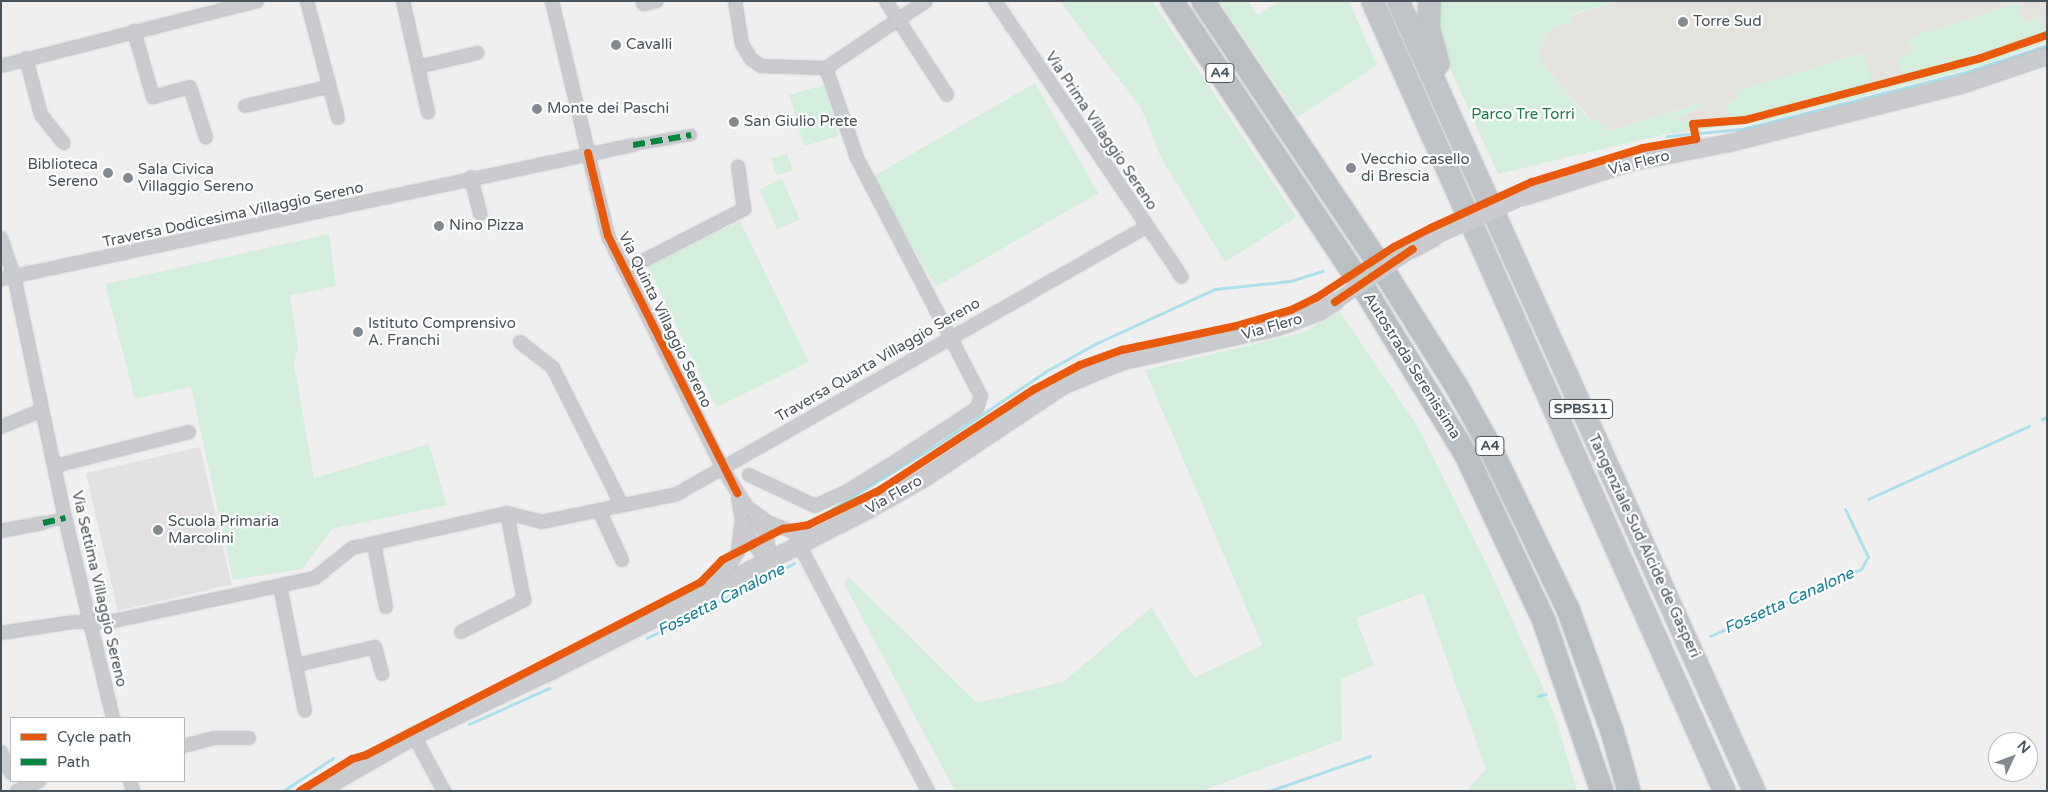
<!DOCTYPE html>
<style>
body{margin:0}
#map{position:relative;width:2048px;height:792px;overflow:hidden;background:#f0efef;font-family:"Varela Round",sans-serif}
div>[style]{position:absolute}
.commercial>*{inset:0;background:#e4e2dd}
.education>*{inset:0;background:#e2e0e1;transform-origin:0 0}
.green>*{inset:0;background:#d4eedd;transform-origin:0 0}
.stream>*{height:3px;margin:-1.5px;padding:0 1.5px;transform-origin:1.5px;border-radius:1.5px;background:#aae0eb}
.roads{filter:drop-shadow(0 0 1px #b5b9be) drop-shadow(0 0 1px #b5b9be)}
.pedestrian>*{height:10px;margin:-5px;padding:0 5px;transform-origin:5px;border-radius:5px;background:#c9cbce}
.minor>*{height:12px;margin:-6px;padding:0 6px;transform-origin:6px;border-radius:6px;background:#c9cbce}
.tertiary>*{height:16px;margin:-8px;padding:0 8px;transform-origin:8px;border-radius:8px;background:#c9cbce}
.trunk>*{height:21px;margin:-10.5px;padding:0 10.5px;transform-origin:10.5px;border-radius:10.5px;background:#c0c4c8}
.motorway>*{height:22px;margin:-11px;padding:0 11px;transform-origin:11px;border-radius:11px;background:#babfc4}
.tertiary-bridge>*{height:16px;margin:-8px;padding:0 8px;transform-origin:8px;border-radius:8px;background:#c9cbce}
.quiet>*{height:6px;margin-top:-3px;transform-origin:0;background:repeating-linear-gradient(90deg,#00873e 0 12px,transparent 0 18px)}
.cycleway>*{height:8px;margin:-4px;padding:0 4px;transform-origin:4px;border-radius:4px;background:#e8590c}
.dots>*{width:14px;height:14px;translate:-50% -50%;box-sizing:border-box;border:2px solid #fff;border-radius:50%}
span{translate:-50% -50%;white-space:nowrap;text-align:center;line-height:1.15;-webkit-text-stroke:4.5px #fff;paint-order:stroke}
.shield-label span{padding:1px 4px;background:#fff;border:1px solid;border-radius:4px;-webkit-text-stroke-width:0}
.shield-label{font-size:14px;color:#47525b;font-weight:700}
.poi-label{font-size:15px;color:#47525b}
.left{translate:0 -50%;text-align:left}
.right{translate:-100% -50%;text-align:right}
.park-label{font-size:15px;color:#1a7a46}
.street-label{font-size:15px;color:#47525b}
.water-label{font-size:16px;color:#118095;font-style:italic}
.frame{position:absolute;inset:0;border:2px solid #47525b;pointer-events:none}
.legend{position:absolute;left:10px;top:717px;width:175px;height:65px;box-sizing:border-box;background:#fff;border:1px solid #b5babd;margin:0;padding:6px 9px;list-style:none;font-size:15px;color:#47525b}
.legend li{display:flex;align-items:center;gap:10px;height:25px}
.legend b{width:25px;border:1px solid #b5babd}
.north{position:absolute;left:1988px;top:732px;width:50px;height:50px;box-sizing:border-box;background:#fff;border:1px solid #b5babd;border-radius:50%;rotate:47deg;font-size:14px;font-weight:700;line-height:20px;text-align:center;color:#47525b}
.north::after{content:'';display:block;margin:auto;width:18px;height:22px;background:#82898f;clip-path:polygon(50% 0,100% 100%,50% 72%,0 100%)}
</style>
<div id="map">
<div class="commercial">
<i style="clip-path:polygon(1616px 1px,2047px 1px,2047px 32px,2039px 17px,2025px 23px,2017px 3px,1908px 39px,1914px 50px,1902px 75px,1871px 82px,1862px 53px,1736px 92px,1739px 98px,1727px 104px,1732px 119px,1672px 123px,1701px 106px,1699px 103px,1609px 131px,1605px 124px,1591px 120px,1544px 66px,1539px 55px,1546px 32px,1555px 26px,1572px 23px,1571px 16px)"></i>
</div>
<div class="education">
<i style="left:200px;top:447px;width:141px;height:117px;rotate:77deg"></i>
</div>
<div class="green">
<i style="clip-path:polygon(1060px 1px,1152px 1px,1296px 217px,1225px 262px,1161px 158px,1141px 108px)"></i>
<i style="clip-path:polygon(1219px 1px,1248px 1px,1258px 15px,1279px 1px,1349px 1px,1377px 65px,1298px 117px)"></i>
<i style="clip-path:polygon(1438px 1px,1616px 1px,1571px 15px,1573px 23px,1555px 26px,1546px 32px,1539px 55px,1544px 66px,1590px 120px,1605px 124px,1609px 131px,1700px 103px,1701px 106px,1673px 122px,1732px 119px,1726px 104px,1739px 98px,1735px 91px,1863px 53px,1872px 82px,1902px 75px,1897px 60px,1913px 50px,1907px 38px,2017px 3px,2025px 23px,2039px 17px,2047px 32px,2047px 42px,1984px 65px,1762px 122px,1666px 134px,1498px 174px,1443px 53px,1436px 18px)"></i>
<i style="left:1035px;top:83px;width:127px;height:188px;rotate:60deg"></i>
<i style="left:824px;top:85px;width:53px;height:36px;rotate:74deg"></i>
<i style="left:787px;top:153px;width:18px;height:17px;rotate:71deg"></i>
<i style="left:782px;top:179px;width:44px;height:25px;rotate:66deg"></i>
<i style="left:740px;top:221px;width:157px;height:103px;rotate:64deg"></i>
<i style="clip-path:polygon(329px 234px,336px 286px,290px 296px,298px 346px,294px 364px,314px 478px,429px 444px,447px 505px,332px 529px,302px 569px,233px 580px,191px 387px,135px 399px,105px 284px)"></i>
<i style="clip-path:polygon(1340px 312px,1418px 427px,1492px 575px,1555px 715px,1577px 791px,1466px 791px,1486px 769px,1423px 593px,1356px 618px,1374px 665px,1341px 679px,1342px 740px,1201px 791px,955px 791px,844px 584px,848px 576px,977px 703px,1063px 682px,1152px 607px,1194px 678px,1262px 645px,1145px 370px,1304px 332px)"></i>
</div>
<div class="stream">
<i style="left:1667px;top:136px;width:75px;rotate:-5.3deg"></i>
<i style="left:1742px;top:129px;width:234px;rotate:-14.3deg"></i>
<i style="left:1969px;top:71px;width:82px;rotate:-18.4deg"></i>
<i style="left:2042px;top:419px;width:5px;rotate:-22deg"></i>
<i style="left:1868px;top:499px;width:177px;rotate:-24.4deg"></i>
<i style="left:824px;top:514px;width:134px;rotate:-31.6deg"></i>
<i style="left:938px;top:444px;width:133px;rotate:-33.9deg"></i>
<i style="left:1048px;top:370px;width:56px;rotate:-28.9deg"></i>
<i style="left:1097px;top:343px;width:130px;rotate:-24.6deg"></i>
<i style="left:1215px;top:289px;width:75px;rotate:-6.1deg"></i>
<i style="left:1290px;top:281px;width:34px;rotate:-17deg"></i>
<i style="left:1710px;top:636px;width:165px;rotate:-23.9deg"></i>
<i style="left:1861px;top:569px;width:14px;rotate:-60deg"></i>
<i style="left:1868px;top:557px;width:53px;rotate:-115.6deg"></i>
<i style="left:647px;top:638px;width:165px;rotate:-27deg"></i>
<i style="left:1538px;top:696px;width:8px;rotate:-14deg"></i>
<i style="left:469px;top:724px;width:88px;rotate:-24.2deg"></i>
<i style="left:283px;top:791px;width:60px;rotate:-33.4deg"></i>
<i style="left:1269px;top:791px;width:107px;rotate:-19.1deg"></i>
</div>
<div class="roads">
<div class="pedestrian">
<i style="left:633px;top:145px;width:59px;rotate:-9.8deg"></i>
<i style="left:43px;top:523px;width:23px;rotate:-13deg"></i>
</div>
<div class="minor">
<i style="left:307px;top:1px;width:121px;rotate:75.2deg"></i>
<i style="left:403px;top:1px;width:114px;rotate:77.3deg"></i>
<i style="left:552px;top:1px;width:242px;rotate:76.6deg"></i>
<i style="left:608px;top:236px;width:258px;rotate:63.7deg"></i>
<i style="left:722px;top:467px;width:46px;rotate:58.4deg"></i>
<i style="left:746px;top:506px;width:26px;rotate:37deg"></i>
<i style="left:767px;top:522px;width:34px;rotate:21deg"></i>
<i style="left:799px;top:534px;width:20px;rotate:6deg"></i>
<i style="left:735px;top:1px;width:44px;rotate:80.8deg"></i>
<i style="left:742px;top:44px;width:17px;rotate:59deg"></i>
<i style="left:751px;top:59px;width:12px;rotate:35deg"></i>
<i style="left:761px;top:66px;width:65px;rotate:1.8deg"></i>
<i style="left:826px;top:68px;width:95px;rotate:71deg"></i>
<i style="left:857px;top:158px;width:268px;rotate:62.5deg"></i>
<i style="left:981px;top:396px;width:13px;rotate:108deg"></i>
<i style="left:977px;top:408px;width:84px;rotate:146.7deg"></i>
<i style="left:907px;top:454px;width:72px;rotate:148.1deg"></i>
<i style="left:846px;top:492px;width:34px;rotate:156deg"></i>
<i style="left:815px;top:506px;width:73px;rotate:-154.8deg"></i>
<i style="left:886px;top:1px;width:112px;rotate:57deg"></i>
<i style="left:995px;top:1px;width:333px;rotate:55.9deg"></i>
<i style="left:643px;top:4px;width:14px;rotate:-12deg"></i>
<i style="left:134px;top:31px;width:69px;rotate:73.9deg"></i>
<i style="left:153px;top:97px;width:38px;rotate:-15deg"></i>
<i style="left:190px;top:87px;width:53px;rotate:72.6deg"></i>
<i style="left:26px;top:58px;width:59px;rotate:75.3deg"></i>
<i style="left:41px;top:115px;width:36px;rotate:51deg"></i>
<i style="left:1px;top:66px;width:264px;rotate:-14.2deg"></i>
<i style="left:418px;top:67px;width:61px;rotate:-13.3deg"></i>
<i style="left:826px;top:68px;width:120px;rotate:-33.8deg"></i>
<i style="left:245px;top:106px;width:85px;rotate:-12.9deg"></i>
<i style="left:471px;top:177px;width:38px;rotate:76deg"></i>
<i style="left:1px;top:238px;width:40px;rotate:71.1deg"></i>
<i style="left:14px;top:276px;width:247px;rotate:78.1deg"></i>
<i style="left:65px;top:518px;width:206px;rotate:76.5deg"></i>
<i style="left:625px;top:270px;width:134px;rotate:-27.1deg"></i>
<i style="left:744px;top:209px;width:43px;rotate:-97.9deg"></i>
<i style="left:1px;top:279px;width:646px;rotate:-11.97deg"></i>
<i style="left:520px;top:342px;width:42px;rotate:38.2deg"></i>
<i style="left:553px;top:368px;width:152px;rotate:63.4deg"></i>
<i style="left:1px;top:427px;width:44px;rotate:-22.5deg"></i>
<i style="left:55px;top:466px;width:138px;rotate:-14.2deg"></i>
<i style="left:599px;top:510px;width:55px;rotate:65.3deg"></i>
<i style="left:755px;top:515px;width:25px;rotate:61deg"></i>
<i style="left:767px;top:537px;width:25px;rotate:83deg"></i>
<i style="left:743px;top:523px;width:23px;rotate:65deg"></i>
<i style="left:753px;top:544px;width:25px;rotate:47deg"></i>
<i style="left:1px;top:531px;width:43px;rotate:-10.8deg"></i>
<i style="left:374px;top:544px;width:64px;rotate:79.2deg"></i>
<i style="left:800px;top:546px;width:276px;rotate:62.4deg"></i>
<i style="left:715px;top:585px;width:40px;rotate:-55.1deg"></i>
<i style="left:738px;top:552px;width:32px;rotate:-83deg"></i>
<i style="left:742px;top:520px;width:22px;rotate:-100deg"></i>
<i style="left:280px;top:586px;width:127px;rotate:78.7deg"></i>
<i style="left:461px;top:632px;width:71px;rotate:-26.9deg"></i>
<i style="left:524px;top:600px;width:89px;rotate:-101.1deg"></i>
<i style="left:1px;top:633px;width:74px;rotate:-8.6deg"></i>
<i style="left:74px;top:622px;width:35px"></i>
<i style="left:109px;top:622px;width:211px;rotate:-12.1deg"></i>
<i style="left:315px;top:578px;width:48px;rotate:-39deg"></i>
<i style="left:352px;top:548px;width:159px;rotate:-12.7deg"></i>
<i style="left:507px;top:513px;width:36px;rotate:14deg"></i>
<i style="left:542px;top:522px;width:138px;rotate:-11.7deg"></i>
<i style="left:677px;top:494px;width:540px;rotate:-29.65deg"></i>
<i style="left:296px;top:665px;width:81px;rotate:-12.8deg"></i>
<i style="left:375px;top:647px;width:28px;rotate:75deg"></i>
<i style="left:414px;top:736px;width:63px;rotate:61.4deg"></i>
<i style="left:184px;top:746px;width:30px;rotate:-15deg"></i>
<i style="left:213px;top:738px;width:36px"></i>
<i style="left:1px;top:752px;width:23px;rotate:65deg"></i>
<i style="left:130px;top:781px;width:10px;rotate:73deg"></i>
<i style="left:17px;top:791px;width:24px;rotate:-24deg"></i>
</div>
<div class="tertiary">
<i style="left:1524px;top:197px;width:114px;rotate:-18deg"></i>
<i style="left:1632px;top:162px;width:100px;rotate:-11deg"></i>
<i style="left:1730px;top:143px;width:238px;rotate:-14.1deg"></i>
<i style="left:1961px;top:85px;width:91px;rotate:-18.6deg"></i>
<i style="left:1413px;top:249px;width:25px;rotate:-29deg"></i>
<i style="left:318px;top:791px;width:111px;rotate:-29.8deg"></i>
<i style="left:414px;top:736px;width:152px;rotate:-25.4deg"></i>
<i style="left:551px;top:671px;width:356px;rotate:-26.9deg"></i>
<i style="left:868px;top:510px;width:63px;rotate:-29.4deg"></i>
<i style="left:923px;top:479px;width:169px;rotate:-33.7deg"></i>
<i style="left:1064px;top:385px;width:64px;rotate:-22.1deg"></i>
<i style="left:1123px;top:361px;width:159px;rotate:-12.4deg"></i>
<i style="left:1278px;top:327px;width:44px;rotate:-20.1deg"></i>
<i style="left:1319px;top:312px;width:19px;rotate:-32deg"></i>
</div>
<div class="trunk">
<i style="left:1372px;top:1px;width:865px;rotate:65.98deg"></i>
<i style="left:1398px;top:1px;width:867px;rotate:65.74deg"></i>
<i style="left:1429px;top:1px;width:26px;rotate:92deg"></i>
<i style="left:1428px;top:27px;width:38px;rotate:75deg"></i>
</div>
<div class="motorway">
<i style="left:1172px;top:1px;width:348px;rotate:56.3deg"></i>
<i style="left:1365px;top:290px;width:193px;rotate:58.5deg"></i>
<i style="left:1466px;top:455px;width:183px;rotate:64.8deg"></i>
<i style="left:1544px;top:621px;width:180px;rotate:71.2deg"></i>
<i style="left:1203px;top:1px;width:331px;rotate:56.2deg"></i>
<i style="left:1387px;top:276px;width:131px;rotate:57.8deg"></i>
<i style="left:1457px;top:387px;width:64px;rotate:61deg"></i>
<i style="left:1488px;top:443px;width:184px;rotate:64.3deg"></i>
<i style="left:1568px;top:609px;width:130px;rotate:70.2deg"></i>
<i style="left:1612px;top:731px;width:62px;rotate:74.2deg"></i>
</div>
</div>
<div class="tertiary-bridge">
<i style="left:1435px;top:237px;width:98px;rotate:-24.2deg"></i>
<i style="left:1335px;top:302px;width:94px;rotate:-34.2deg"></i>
</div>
<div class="quiet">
<i style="left:633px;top:145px;width:59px;rotate:-9.8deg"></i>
<i style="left:43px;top:523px;width:23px;rotate:-13deg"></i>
</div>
<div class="cycleway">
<i style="left:588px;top:153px;width:85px;rotate:76.5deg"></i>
<i style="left:608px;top:236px;width:288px;rotate:63.3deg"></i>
<i style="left:1335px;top:302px;width:94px;rotate:-34.2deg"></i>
<i style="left:300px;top:791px;width:61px;rotate:-31.6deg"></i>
<i style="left:352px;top:759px;width:15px;rotate:-16deg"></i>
<i style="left:366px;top:755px;width:377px;rotate:-27.3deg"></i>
<i style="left:701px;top:582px;width:30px;rotate:-46deg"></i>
<i style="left:722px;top:560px;width:35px;rotate:-27deg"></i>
<i style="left:753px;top:544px;width:34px;rotate:-27deg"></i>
<i style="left:783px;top:529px;width:25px;rotate:-9deg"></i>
<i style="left:808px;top:525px;width:80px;rotate:-25.9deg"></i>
<i style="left:880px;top:490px;width:183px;rotate:-33.2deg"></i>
<i style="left:1033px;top:390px;width:53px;rotate:-28deg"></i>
<i style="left:1080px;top:365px;width:45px;rotate:-19.7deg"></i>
<i style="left:1122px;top:350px;width:116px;rotate:-11.9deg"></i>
<i style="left:1236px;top:326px;width:57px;rotate:-16.2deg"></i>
<i style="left:1291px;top:310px;width:28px;rotate:-26deg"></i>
<i style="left:1316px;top:298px;width:93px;rotate:-33.2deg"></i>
<i style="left:1394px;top:247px;width:42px;rotate:-27.2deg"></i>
<i style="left:1431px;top:228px;width:111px;rotate:-24.5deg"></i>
<i style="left:1532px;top:182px;width:116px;rotate:-17deg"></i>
<i style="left:1643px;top:148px;width:54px;rotate:-9.6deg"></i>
<i style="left:1696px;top:139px;width:15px;rotate:-101deg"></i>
<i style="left:1693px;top:124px;width:52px;rotate:-4.4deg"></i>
<i style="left:1745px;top:120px;width:244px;rotate:-14.7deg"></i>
<i style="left:1981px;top:58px;width:70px;rotate:-19.2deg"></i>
</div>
<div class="dots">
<i style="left:1683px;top:22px;background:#82898f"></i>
<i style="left:616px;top:45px;background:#82898f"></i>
<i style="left:537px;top:109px;background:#82898f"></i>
<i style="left:734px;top:122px;background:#82898f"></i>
<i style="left:1351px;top:168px;background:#82898f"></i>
<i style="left:108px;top:173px;background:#82898f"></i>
<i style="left:128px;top:178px;background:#82898f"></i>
<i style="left:439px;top:226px;background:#82898f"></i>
<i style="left:358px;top:332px;background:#82898f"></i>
<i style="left:158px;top:530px;background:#82898f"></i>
</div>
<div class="shield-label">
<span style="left:1220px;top:73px">A4</span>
<span style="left:1581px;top:409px">SPBS11</span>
<span style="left:1490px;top:446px">A4</span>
</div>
<div class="poi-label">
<span class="left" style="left:1693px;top:22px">Torre Sud</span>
<span class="left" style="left:626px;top:45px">Cavalli</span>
<span class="left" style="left:547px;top:109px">Monte dei Paschi</span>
<span class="left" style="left:744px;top:122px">San Giulio Prete</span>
<span class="left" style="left:1361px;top:168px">Vecchio casello<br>di Brescia</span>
<span class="right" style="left:98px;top:173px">Biblioteca<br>Sereno</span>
<span class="left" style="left:138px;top:178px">Sala Civica<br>Villaggio Sereno</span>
<span class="left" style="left:449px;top:226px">Nino Pizza</span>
<span class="left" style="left:368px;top:332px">Istituto Comprensivo<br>A. Franchi</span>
<span class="left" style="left:168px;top:530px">Scuola Primaria<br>Marcolini</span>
</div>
<div class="park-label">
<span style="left:1523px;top:115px">Parco Tre Torri</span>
</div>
<div class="street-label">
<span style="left:1101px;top:131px;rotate:56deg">Via Prima Villaggio Sereno</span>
<span style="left:1639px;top:163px;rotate:-14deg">Via Flero</span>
<span style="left:233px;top:215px;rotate:-12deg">Traversa Dodicesima Villaggio Sereno</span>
<span style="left:665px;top:320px;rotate:64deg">Via Quinta Villaggio Sereno</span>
<span style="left:1272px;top:327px;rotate:-16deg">Via Flero</span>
<span style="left:878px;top:360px;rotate:-30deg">Traversa Quarta Villaggio Sereno</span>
<span style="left:1412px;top:366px;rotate:58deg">Autostrada Serenissima</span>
<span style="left:894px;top:495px;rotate:-30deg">Via Flero</span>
<span style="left:1644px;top:546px;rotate:65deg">Tangenziale Sud Alcide de Gasperi</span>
<span style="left:99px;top:589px;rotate:77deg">Via Settima Villaggio Sereno</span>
</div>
<div class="water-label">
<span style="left:721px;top:600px;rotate:-27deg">Fossetta Canalone</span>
<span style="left:1789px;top:601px;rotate:-24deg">Fossetta Canalone</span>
</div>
<div class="frame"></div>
<ul class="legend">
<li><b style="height:6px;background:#e8590c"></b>Cycle path</li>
<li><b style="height:6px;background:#00873e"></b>Path</li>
</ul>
<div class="north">N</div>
</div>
